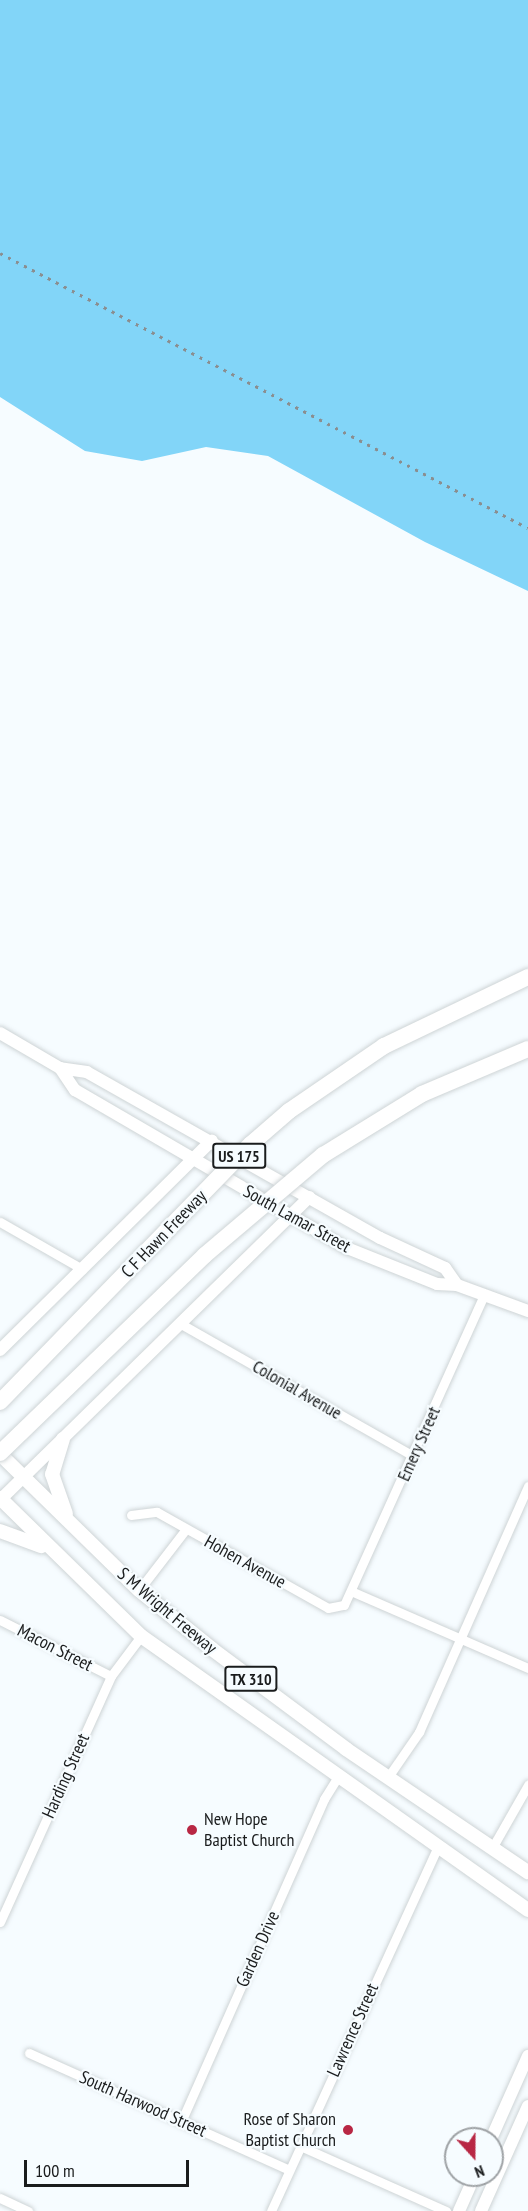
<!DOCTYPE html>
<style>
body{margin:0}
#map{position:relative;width:528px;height:2211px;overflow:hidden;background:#f6fcff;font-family:"PT Sans Narrow",sans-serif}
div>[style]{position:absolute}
.green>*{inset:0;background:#82d5f8}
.roads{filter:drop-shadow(0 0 2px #ced4d6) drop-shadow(0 0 2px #ced4d6)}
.street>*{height:9px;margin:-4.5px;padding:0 4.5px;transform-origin:4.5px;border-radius:4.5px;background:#fff}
.secondary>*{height:12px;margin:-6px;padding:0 6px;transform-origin:6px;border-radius:6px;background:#fff}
.primary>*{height:14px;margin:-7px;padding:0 7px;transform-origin:7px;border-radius:7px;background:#fff}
.rail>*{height:3px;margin-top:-1.5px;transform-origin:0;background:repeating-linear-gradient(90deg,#8a8e90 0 3px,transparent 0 9px)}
.bridges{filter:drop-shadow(0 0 2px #ced4d6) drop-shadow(0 0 2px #ced4d6)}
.highway-bridge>*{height:16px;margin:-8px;padding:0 8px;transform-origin:8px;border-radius:8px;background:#fff}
.dots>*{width:16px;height:16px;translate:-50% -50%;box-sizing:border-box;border:3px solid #f6fcff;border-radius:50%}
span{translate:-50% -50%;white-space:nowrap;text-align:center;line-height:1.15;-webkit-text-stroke:4.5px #f6fcff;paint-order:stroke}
.shield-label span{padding:2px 4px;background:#f6fcff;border:2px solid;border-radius:4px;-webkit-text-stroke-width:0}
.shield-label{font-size:16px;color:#1a1c1d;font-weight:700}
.street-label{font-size:18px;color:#1a1c1d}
.poi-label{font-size:18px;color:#1a1c1d}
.left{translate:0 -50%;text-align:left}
.right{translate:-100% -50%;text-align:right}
.north{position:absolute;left:444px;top:2127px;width:60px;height:60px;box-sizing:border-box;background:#f6fcff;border:2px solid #9ea2a5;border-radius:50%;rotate:159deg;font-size:16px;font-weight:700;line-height:24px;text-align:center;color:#1a1c1d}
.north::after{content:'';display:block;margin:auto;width:21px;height:27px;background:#b82744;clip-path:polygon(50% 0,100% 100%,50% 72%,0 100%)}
.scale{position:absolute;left:24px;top:2160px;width:165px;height:27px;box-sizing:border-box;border:3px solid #1a1c1d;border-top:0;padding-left:8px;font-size:18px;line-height:21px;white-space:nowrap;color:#1a1c1d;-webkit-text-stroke:4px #f6fcff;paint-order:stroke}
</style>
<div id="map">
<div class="green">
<i style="clip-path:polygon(0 0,528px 0,528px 591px,425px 542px,268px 456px,206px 447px,142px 461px,85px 451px,0 397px)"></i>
</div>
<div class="roads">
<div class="street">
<i style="left:0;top:1222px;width:95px;rotate:29.8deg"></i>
<i style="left:181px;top:1324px;width:267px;rotate:29.6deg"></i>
<i style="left:131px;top:1515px;width:26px;rotate:-7deg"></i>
<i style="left:157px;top:1512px;width:196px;rotate:29.3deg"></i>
<i style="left:328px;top:1608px;width:16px;rotate:-11deg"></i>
<i style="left:344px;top:1605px;width:340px;rotate:-65.7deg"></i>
<i style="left:139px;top:1590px;width:77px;rotate:-52.4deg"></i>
<i style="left:353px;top:1592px;width:191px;rotate:23.5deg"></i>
<i style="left:0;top:1620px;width:124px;rotate:26.8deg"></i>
<i style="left:388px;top:1777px;width:55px;rotate:-55.4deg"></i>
<i style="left:419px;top:1732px;width:269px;rotate:-66.1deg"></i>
<i style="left:492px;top:1848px;width:73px;rotate:-60.3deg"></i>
<i style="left:0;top:1922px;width:270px;rotate:-65.7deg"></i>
<i style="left:111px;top:1676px;width:50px;rotate:-53.1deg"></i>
<i style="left:29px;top:2053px;width:285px;rotate:24.2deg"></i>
<i style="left:181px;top:2122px;width:353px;rotate:-66.1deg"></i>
<i style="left:324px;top:1799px;width:26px;rotate:-58deg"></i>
<i style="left:300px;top:2146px;width:160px;rotate:24deg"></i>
<i style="left:0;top:2198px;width:31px;rotate:25deg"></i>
<i style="left:271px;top:2211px;width:398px;rotate:-65.4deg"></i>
</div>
<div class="secondary">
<i style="left:0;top:1033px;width:69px;rotate:30.3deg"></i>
<i style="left:457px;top:1285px;width:21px;rotate:-125deg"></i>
<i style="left:445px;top:1268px;width:72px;rotate:-155.2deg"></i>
<i style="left:380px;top:1238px;width:337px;rotate:-150.5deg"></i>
<i style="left:87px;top:1072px;width:27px;rotate:-172deg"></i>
<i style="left:60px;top:1068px;width:27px;rotate:56deg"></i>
<i style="left:75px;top:1090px;width:315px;rotate:30.2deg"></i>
<i style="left:347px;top:1248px;width:97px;rotate:21.8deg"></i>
<i style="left:437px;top:1284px;width:20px;rotate:3deg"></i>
<i style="left:457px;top:1285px;width:76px;rotate:20.1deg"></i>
<i style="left:0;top:1350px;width:298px;rotate:-44.7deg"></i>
<i style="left:0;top:1500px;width:433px;rotate:-44.4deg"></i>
<i style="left:491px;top:2139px;width:91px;rotate:-66deg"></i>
<i style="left:459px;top:2211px;width:39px;rotate:-66deg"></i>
<i style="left:481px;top:2211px;width:115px;rotate:-65.9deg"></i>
</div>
<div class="primary">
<i style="left:63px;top:1439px;width:37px;rotate:107deg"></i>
<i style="left:52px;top:1474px;width:42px;rotate:70.7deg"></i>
<i style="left:0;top:1454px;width:194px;rotate:44.4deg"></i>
<i style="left:139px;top:1590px;width:94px;rotate:38.9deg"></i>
<i style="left:212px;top:1649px;width:167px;rotate:36.7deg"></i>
<i style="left:346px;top:1749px;width:220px;rotate:34.1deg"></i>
<i style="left:0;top:1498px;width:197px;rotate:44.4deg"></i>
<i style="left:141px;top:1636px;width:474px;rotate:35.3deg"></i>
<i style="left:0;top:1531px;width:44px;rotate:20.1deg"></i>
</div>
</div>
<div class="rail">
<i style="left:0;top:253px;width:595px;rotate:27.51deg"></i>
</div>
<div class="bridges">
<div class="highway-bridge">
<i style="left:0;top:1402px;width:360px;rotate:-45.8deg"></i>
<i style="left:251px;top:1144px;width:50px;rotate:-41deg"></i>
<i style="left:289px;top:1111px;width:115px;rotate:-34.4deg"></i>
<i style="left:384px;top:1046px;width:160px;rotate:-25.6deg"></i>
<i style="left:0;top:1453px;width:285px;rotate:-44deg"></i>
<i style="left:205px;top:1255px;width:155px;rotate:-40.3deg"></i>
<i style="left:323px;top:1155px;width:116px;rotate:-31.6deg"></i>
<i style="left:422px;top:1094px;width:115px;rotate:-23deg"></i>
</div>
</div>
<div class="dots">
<i style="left:192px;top:1830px;background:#b82744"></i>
<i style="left:348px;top:2130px;background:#b82744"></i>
</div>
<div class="shield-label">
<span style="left:239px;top:1156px">US 175</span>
<span style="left:251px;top:1679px">TX 310</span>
</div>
<div class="street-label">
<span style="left:297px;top:1219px;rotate:29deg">South Lamar Street</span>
<span style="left:164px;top:1234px;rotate:-46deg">C F Hawn Freeway</span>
<span style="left:297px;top:1390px;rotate:30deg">Colonial Avenue</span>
<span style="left:419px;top:1444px;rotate:-66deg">Emery Street</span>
<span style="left:245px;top:1562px;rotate:29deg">Hohen Avenue</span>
<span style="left:167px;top:1611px;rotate:40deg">S M Wright Freeway</span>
<span style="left:55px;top:1648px;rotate:27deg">Macon Street</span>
<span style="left:66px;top:1776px;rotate:-66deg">Harding Street</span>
<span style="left:258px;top:1949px;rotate:-66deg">Garden Drive</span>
<span style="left:353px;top:2030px;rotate:-66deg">Lawrence Street</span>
<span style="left:143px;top:2104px;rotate:24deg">South Harwood Street</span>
</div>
<div class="poi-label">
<span class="left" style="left:204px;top:1830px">New Hope<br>Baptist Church</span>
<span class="right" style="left:336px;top:2130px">Rose of Sharon<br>Baptist Church</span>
</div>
<div class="north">N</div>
<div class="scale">100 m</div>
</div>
